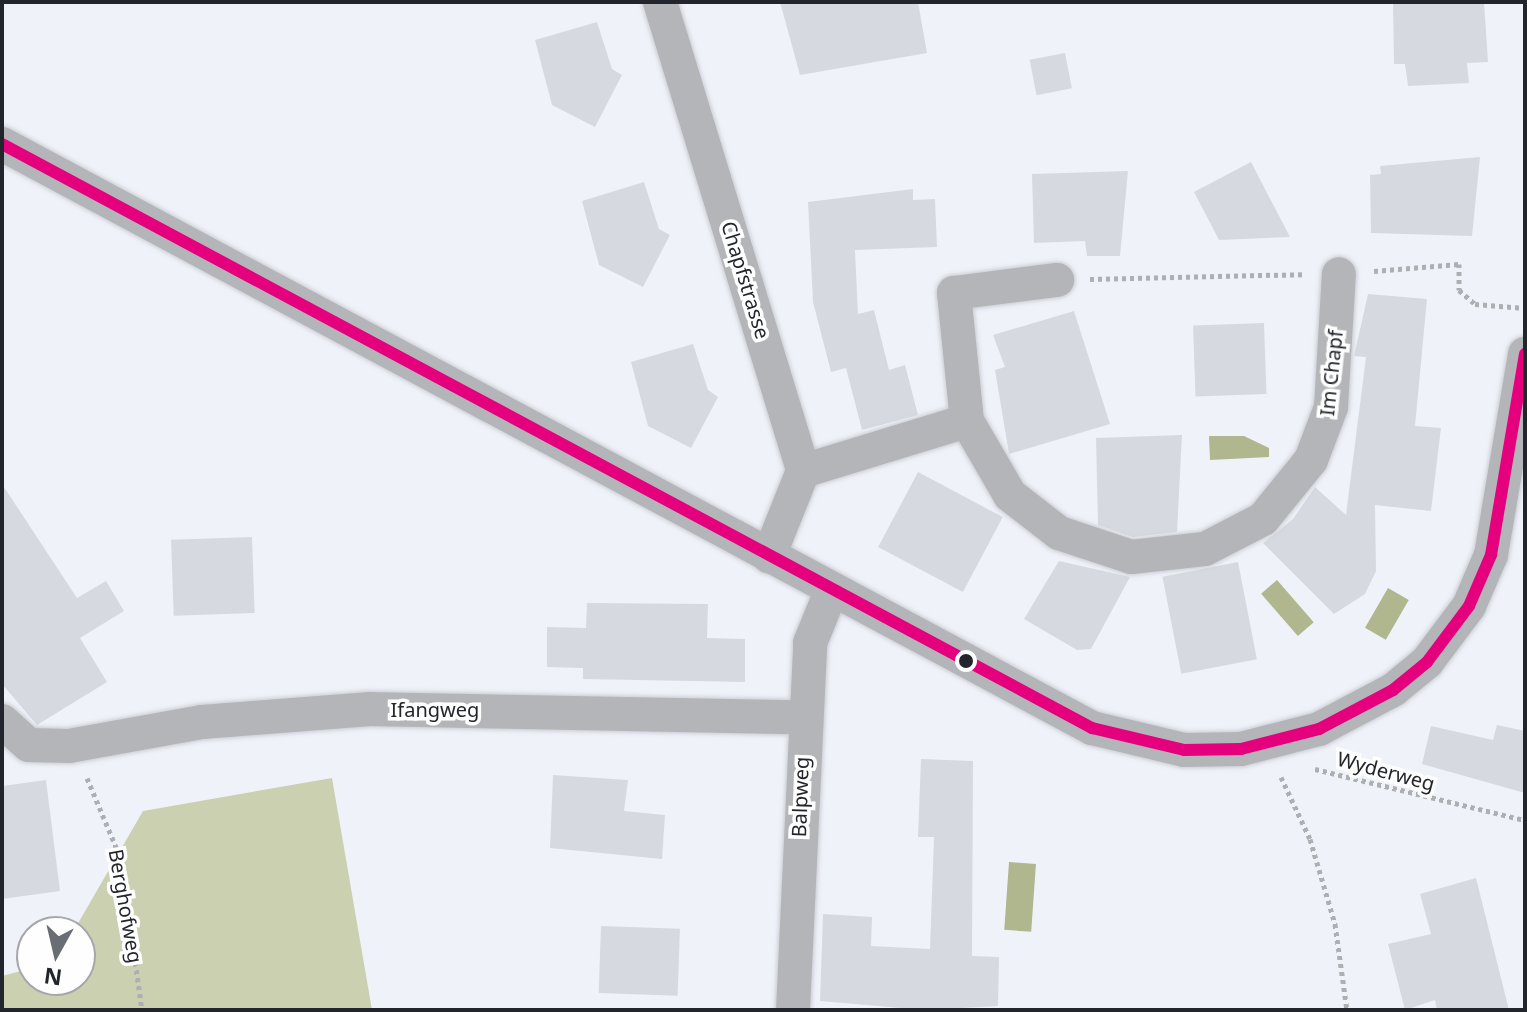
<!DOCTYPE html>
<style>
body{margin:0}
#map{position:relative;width:1527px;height:1012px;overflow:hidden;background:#f0f2fa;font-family:"Noto Sans",sans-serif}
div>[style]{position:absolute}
.forest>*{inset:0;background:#cbd0b0}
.water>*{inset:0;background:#b0b68d;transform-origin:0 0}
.building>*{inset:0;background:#d7d9e1;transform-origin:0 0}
.path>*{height:5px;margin-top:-2.5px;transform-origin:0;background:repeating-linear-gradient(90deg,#aeafb3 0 4px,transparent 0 8px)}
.roads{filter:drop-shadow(0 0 2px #ccced4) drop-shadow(0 0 2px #ccced4)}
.street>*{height:34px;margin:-17px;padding:0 17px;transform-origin:17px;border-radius:17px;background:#b4b5b9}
.bus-1>*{height:12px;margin:-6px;padding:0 6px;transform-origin:6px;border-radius:6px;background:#e5007d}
.dots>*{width:22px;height:22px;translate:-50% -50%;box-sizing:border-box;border:4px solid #fefefe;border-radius:50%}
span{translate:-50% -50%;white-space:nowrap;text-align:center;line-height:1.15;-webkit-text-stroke:7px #fefefe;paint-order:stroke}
.street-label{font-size:20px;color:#23252c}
.frame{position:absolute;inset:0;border:4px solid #23252c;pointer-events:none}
.north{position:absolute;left:16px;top:916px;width:80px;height:80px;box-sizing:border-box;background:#fefefe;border:2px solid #a6a7aa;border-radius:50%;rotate:188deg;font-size:22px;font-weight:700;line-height:32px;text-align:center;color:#23252c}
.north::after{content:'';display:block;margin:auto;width:28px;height:36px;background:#6b6d74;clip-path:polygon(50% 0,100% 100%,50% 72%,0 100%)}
</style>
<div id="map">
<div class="forest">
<i style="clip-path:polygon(332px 778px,372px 1010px,2px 1010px,2px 976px,32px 968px,32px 980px,80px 980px,80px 932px,73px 932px,143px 811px)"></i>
</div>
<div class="water">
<i style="clip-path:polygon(1209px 436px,1244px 436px,1269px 448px,1269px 457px,1210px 460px)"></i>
<i style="left:1277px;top:580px;width:56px;height:21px;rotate:49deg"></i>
<i style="left:1388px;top:588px;width:24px;height:46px;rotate:30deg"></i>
<i style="left:1009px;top:862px;width:27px;height:68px;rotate:4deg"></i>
</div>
<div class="building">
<i style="clip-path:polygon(780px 2px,918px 2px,927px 53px,800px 75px)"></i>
<i style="clip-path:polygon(1393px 2px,1484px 2px,1488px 62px,1467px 63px,1469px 83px,1408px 86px,1405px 64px,1394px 64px)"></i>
<i style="clip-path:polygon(597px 22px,612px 69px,622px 75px,595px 127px,552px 105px,535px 40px)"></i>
<i style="left:1065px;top:53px;width:36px;height:36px;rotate:79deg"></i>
<i style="clip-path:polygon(1480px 157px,1472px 236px,1371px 233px,1370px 175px,1381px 174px,1380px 166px)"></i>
<i style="clip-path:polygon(1251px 162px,1290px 237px,1219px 240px,1194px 192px)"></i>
<i style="clip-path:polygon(1128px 171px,1120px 256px,1087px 256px,1085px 241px,1034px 243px,1032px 174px)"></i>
<i style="clip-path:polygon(644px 182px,659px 229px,670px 235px,643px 287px,599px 265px,582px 201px)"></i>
<i style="clip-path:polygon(913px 189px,913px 200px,935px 199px,937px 247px,855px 250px,858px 314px,874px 310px,889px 370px,905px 365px,918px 415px,862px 430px,846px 368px,831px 372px,813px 302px,808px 202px)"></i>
<i style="clip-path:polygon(1368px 294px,1427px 299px,1415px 426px,1441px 428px,1431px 511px,1375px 505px,1376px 571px,1365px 594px,1334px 614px,1263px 543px,1293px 519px,1315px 487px,1346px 515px,1366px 357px,1354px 356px)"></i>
<i style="clip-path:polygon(1074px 311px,1110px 424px,1009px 454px,995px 370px,1005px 367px,993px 335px)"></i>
<i style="left:1264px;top:323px;width:71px;height:71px;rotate:88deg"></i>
<i style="clip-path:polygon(693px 344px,708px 390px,718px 397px,691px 448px,648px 426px,631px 362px)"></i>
<i style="clip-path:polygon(1182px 435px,1177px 532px,1133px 537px,1098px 525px,1096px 438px)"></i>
<i style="left:918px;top:472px;width:96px;height:85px;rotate:28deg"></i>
<i style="clip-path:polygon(2px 484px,77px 598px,106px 581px,124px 611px,80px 638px,107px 682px,37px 725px,2px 684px)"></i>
<i style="left:252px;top:537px;width:76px;height:81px;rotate:88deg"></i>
<i style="clip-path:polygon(1059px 561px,1130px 577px,1091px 649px,1077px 650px,1024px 619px)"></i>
<i style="left:1238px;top:562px;width:99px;height:77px;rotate:79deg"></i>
<i style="clip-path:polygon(587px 603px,708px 604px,707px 638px,745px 639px,745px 682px,583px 679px,583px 668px,547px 667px,547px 627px,586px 628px)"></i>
<i style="clip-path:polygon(1497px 725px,1525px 731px,1525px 793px,1422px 764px,1431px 726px,1493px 740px)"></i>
<i style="clip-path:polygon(921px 759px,973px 761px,972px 956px,999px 957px,998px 1006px,924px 1010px,820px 1001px,823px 914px,872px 917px,871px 946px,930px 949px,934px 837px,918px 837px)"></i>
<i style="clip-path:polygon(553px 775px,628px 780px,624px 811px,665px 815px,662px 859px,550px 848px)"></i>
<i style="clip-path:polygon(46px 780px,60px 891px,2px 899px,2px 786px)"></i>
<i style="clip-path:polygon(1476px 878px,1509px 1010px,1437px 1010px,1435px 1000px,1405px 1010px,1388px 944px,1431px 934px,1420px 894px)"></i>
<i style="left:601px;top:926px;width:79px;height:67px;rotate:2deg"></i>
</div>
<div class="path">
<i style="left:1374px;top:271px;width:85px;rotate:-4.7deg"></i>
<i style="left:1459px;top:264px;width:26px;rotate:90deg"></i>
<i style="left:1459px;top:290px;width:21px;rotate:41deg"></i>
<i style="left:1475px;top:304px;width:50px;rotate:4.6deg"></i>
<i style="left:1090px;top:279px;width:214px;rotate:-1.3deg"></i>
<i style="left:1315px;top:769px;width:216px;rotate:13.7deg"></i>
<i style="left:1281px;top:777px;width:68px;rotate:64.9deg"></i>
<i style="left:1310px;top:839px;width:89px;rotate:73.6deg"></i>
<i style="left:1335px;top:924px;width:87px;rotate:82.1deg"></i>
<i style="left:87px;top:778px;width:88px;rotate:67.2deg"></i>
<i style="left:121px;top:859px;width:152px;rotate:82.1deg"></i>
</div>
<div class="roads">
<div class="street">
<i style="left:660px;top:2px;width:490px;rotate:73deg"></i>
<i style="left:803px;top:471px;width:92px;rotate:111.8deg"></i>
<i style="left:2px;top:144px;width:1237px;rotate:28.18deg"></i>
<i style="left:1092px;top:728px;width:95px;rotate:13.4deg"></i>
<i style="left:1184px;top:750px;width:57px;rotate:-1deg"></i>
<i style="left:1241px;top:749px;width:81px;rotate:-14.4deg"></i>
<i style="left:1319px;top:729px;width:84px;rotate:-27.8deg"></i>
<i style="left:1393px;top:690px;width:44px;rotate:-39.5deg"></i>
<i style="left:1427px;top:662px;width:70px;rotate:-53.1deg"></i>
<i style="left:1469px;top:606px;width:56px;rotate:-66.7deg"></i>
<i style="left:1491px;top:555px;width:204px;rotate:-80.4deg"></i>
<i style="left:967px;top:421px;width:129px;rotate:-95.8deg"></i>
<i style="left:954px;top:293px;width:104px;rotate:-7.2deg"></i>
<i style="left:803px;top:471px;width:171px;rotate:-17deg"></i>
<i style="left:967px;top:421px;width:86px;rotate:59.8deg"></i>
<i style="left:1010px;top:495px;width:62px;rotate:37.8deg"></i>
<i style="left:1059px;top:533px;width:76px;rotate:18.4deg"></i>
<i style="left:1131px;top:557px;width:74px;rotate:-6.2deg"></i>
<i style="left:1205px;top:549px;width:65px;rotate:-27.3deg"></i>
<i style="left:1263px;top:519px;width:76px;rotate:-50.9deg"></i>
<i style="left:1311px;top:460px;width:57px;rotate:-69.3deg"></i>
<i style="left:1331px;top:407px;width:133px;rotate:-86.6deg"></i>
<i style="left:2px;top:721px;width:36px;rotate:42deg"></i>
<i style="left:29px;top:745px;width:40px;rotate:1.4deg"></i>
<i style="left:69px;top:746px;width:135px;rotate:-10.2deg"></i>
<i style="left:202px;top:722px;width:169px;rotate:-4.4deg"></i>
<i style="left:370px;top:709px;width:433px;rotate:1.1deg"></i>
<i style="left:793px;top:1010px;width:367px;rotate:-87.3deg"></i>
<i style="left:810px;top:643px;width:58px;rotate:-67.8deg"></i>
</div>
</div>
<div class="bus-1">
<i style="left:2px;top:144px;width:1237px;rotate:28.18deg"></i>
<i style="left:1092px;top:728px;width:95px;rotate:13.4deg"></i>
<i style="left:1184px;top:750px;width:57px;rotate:-1deg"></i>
<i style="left:1241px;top:749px;width:81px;rotate:-14.4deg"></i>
<i style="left:1319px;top:729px;width:84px;rotate:-27.8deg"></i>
<i style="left:1393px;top:690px;width:44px;rotate:-39.5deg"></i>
<i style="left:1427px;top:662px;width:70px;rotate:-53.1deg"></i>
<i style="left:1469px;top:606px;width:56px;rotate:-66.7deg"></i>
<i style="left:1491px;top:555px;width:204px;rotate:-80.4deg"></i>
</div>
<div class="dots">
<i style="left:966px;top:661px;background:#23252c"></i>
</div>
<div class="street-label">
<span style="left:746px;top:280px;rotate:73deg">Chapfstrasse</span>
<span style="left:1331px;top:373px;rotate:-84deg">Im Chapf</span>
<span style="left:435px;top:709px">Ifangweg</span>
<span style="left:1386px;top:771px;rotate:15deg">Wyderweg</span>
<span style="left:800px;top:797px;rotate:-88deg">Balpweg</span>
<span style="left:126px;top:906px;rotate:80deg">Berghofweg</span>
</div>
<div class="frame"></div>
<div class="north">N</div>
</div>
